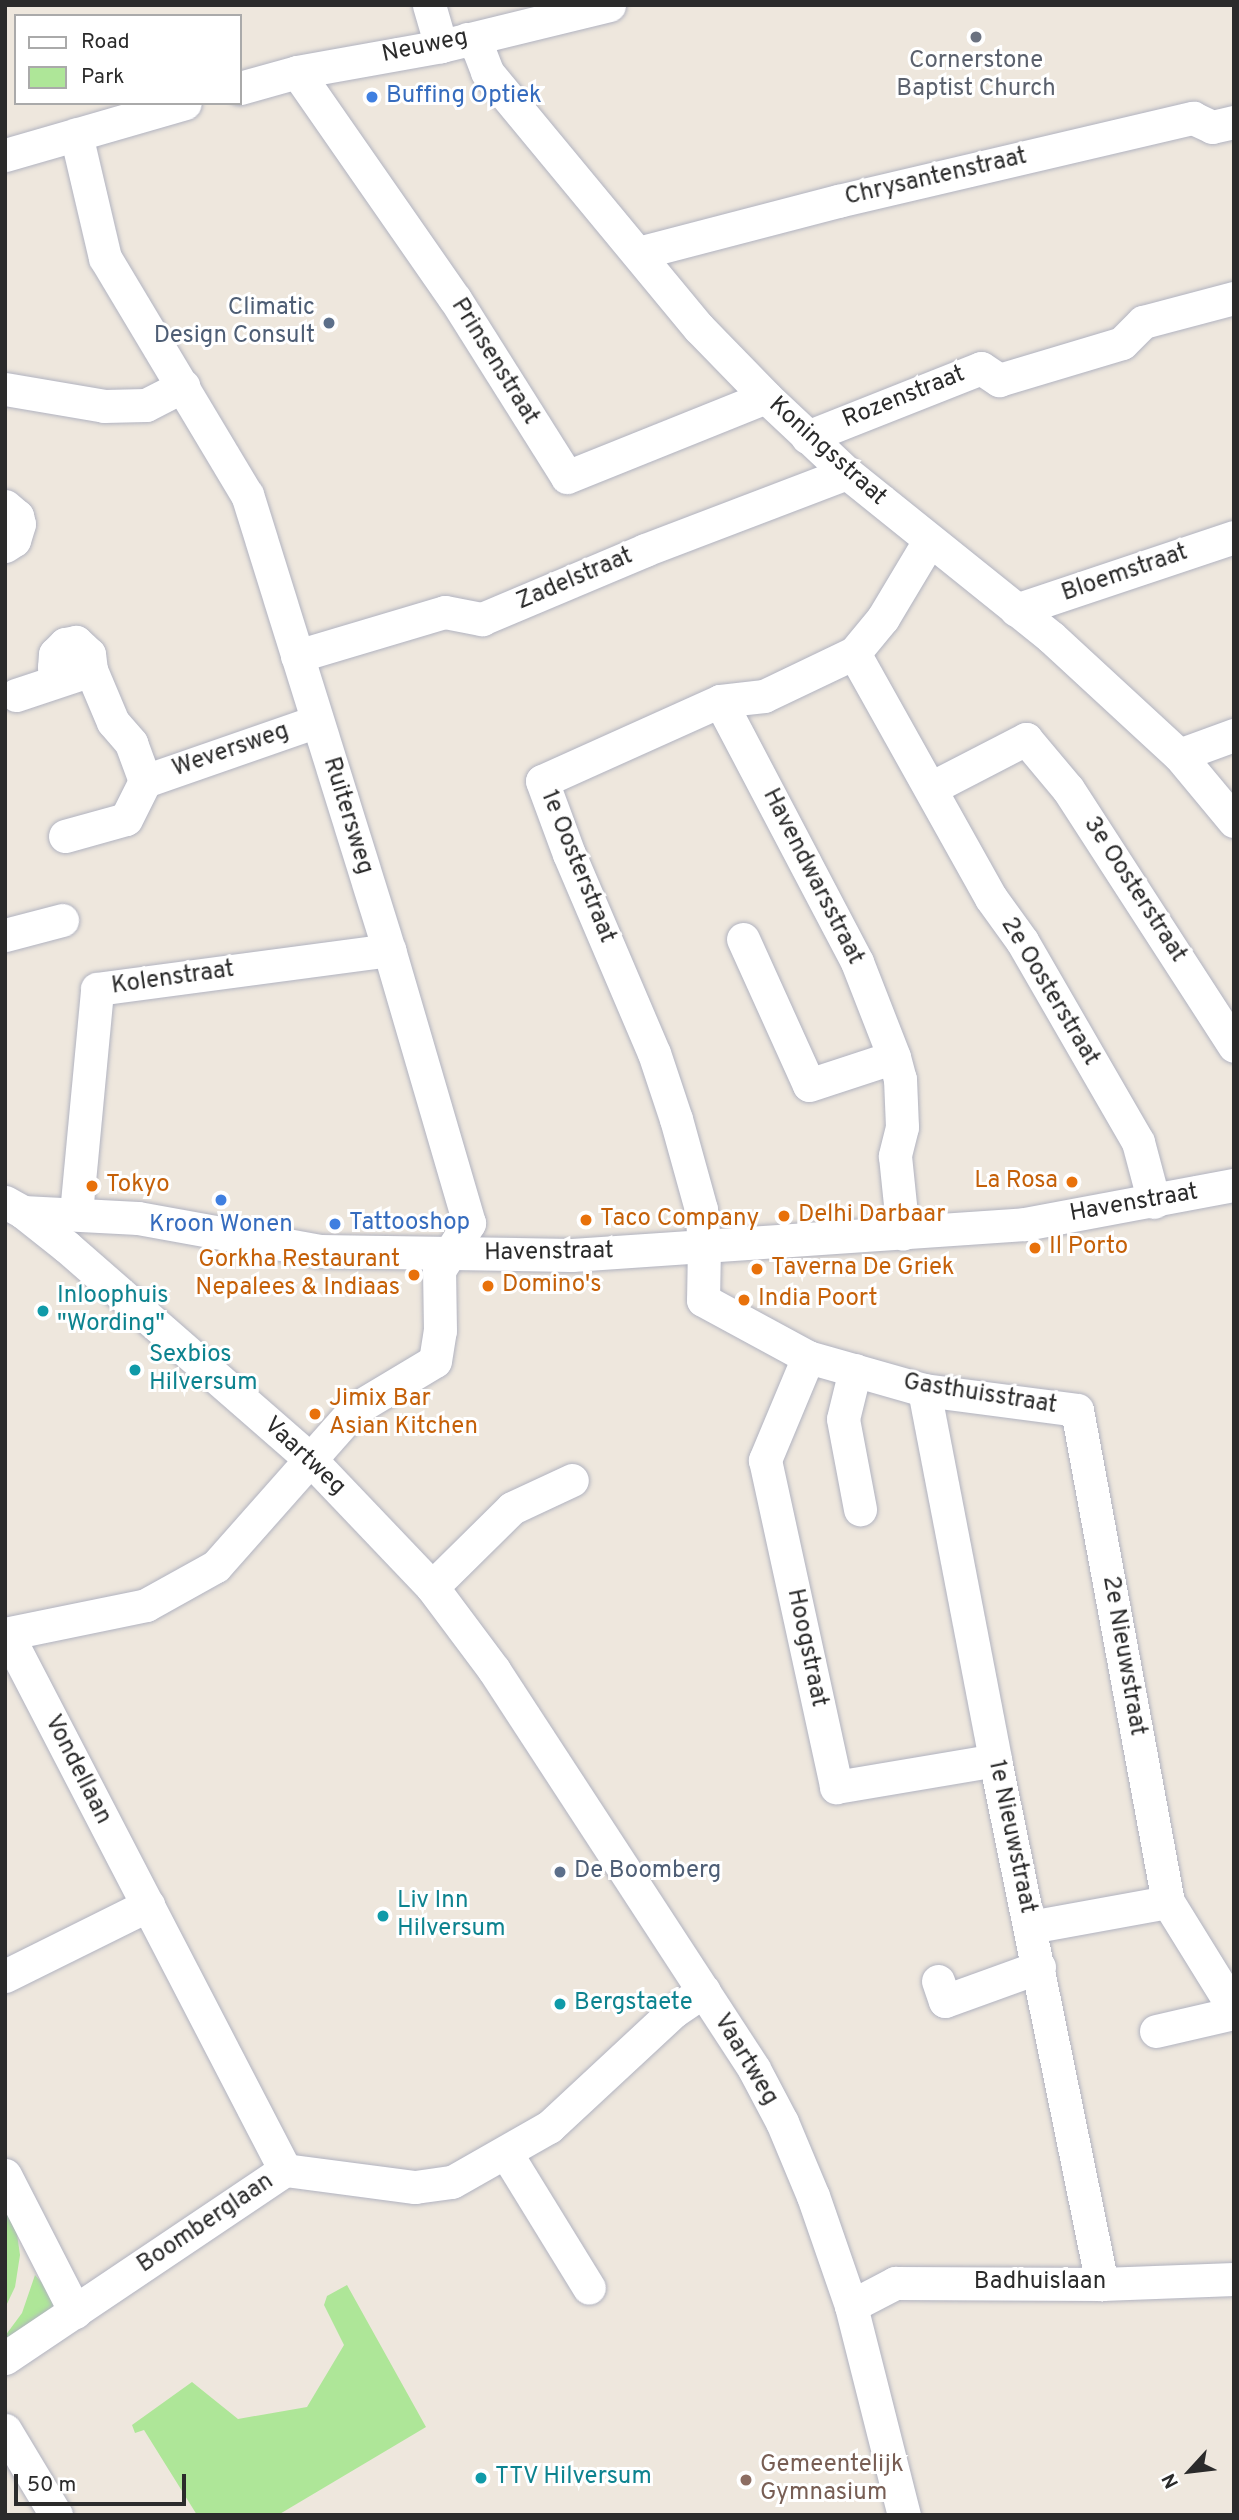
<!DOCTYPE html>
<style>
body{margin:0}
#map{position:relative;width:1239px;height:2520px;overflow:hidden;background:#eee7dd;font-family:Overpass,sans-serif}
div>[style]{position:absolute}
.green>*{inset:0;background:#aee698}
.roads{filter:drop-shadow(0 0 2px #b1b3c0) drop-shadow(0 0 2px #b1b3c0)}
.minor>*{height:33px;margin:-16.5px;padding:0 16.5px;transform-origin:16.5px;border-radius:16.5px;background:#fff}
.dots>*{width:19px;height:19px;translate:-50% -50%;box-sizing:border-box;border:4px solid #fff;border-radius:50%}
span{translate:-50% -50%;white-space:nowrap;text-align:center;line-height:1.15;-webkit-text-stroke:6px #fff;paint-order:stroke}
.street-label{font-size:24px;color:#2b2b2b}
.worship-label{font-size:24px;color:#5b616d}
.shop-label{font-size:24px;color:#366cbe}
.left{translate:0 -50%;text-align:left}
.service-label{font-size:24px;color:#4e5e75}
.right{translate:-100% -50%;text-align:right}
.food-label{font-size:24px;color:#c56008}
.culture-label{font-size:24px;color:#0d838f}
.education-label{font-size:24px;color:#785e54}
.frame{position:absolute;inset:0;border:7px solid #2b2b2b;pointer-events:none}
.legend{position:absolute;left:14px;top:14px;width:228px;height:91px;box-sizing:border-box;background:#fff;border:2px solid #aaa;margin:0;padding:9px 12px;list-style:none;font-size:21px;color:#2b2b2b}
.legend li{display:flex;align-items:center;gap:14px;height:35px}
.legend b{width:35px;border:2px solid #aaa}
.north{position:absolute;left:1155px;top:2436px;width:70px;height:70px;-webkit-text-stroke:5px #fff;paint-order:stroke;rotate:243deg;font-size:19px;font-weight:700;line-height:28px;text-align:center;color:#2b2b2b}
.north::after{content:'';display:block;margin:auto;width:24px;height:32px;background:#2b2b2b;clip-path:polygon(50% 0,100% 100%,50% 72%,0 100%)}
.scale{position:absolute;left:14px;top:2474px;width:172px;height:32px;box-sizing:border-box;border:4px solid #2b2b2b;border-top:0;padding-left:9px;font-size:21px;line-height:24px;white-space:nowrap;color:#2b2b2b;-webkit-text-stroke:5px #fff;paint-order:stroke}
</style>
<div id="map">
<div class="green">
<i style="clip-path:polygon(5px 2203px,17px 2234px,20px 2255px,15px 2287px,5px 2308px)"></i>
<i style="clip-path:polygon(35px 2275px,64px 2307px,10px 2342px,5px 2336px,22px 2313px)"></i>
<i style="clip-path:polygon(347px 2285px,426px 2427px,278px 2515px,197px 2515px,144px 2430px,135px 2433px,132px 2425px,192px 2382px,238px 2419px,307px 2407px,344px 2345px,324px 2305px,327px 2296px)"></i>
</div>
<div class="roads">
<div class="minor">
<i style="left:429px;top:5px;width:43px;rotate:73.7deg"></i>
<i style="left:467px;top:39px;width:14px;rotate:39deg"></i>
<i style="left:478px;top:48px;width:26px;rotate:69deg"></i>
<i style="left:487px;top:72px;width:332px;rotate:50.4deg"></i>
<i style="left:699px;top:328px;width:96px;rotate:45.8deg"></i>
<i style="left:766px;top:397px;width:111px;rotate:43.2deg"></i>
<i style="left:847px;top:473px;width:262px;rotate:38.8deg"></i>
<i style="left:1051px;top:637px;width:174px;rotate:42.7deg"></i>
<i style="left:1179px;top:755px;width:86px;rotate:50.2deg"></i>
<i style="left:297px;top:72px;width:277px;rotate:55.2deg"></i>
<i style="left:455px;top:299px;width:210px;rotate:57.8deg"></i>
<i style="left:567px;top:477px;width:214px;rotate:-21.9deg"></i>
<i style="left:240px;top:88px;width:59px;rotate:-15.7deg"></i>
<i style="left:297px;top:72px;width:146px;rotate:-10.2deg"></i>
<i style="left:441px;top:46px;width:173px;rotate:-13.7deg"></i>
<i style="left:5px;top:155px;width:187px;rotate:-16.1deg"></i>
<i style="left:638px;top:253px;width:207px;rotate:-14.6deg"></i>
<i style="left:838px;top:201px;width:365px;rotate:-13.2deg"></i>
<i style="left:1193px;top:118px;width:21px;rotate:25deg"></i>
<i style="left:1212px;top:127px;width:23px;rotate:-13deg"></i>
<i style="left:5px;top:389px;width:100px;rotate:9.7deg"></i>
<i style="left:104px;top:406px;width:42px;rotate:-1.4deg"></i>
<i style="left:146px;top:405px;width:42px;rotate:-27.2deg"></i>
<i style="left:807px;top:437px;width:187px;rotate:-21.6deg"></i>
<i style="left:981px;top:368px;width:22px;rotate:34deg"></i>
<i style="left:999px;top:380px;width:128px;rotate:-16.7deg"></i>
<i style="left:1122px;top:343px;width:30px;rotate:-45deg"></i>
<i style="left:1143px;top:322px;width:94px;rotate:-14.8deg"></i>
<i style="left:5px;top:506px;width:16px;rotate:40deg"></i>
<i style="left:17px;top:516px;width:8px;rotate:76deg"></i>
<i style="left:19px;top:524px;width:17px;rotate:107deg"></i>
<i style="left:14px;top:540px;width:11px;rotate:146deg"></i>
<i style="left:929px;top:541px;width:90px;rotate:120.9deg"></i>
<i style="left:883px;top:618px;width:45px;rotate:129.6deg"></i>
<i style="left:854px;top:653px;width:100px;rotate:154.5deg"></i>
<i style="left:764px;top:696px;width:44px;rotate:173.5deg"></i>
<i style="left:720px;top:701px;width:195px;rotate:155.8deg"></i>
<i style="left:542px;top:781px;width:78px;rotate:69.7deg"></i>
<i style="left:569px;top:854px;width:216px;rotate:66.9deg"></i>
<i style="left:654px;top:1053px;width:70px;rotate:71.6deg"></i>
<i style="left:676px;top:1119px;width:93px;rotate:74.5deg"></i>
<i style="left:701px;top:1209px;width:36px;rotate:85deg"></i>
<i style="left:704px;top:1245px;width:55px;rotate:91deg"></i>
<i style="left:703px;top:1300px;width:119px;rotate:28.5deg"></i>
<i style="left:808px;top:1357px;width:121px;rotate:15.9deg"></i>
<i style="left:924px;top:1390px;width:154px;rotate:7.4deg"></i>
<i style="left:1077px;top:1410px;width:500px;rotate:79.52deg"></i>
<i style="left:1168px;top:1902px;width:126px;rotate:58.3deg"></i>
<i style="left:1016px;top:610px;width:230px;rotate:-18.5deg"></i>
<i style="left:854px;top:653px;width:281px;rotate:60.8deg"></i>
<i style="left:991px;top:898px;width:53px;rotate:54.2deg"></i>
<i style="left:1022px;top:941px;width:232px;rotate:60deg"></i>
<i style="left:1138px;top:1142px;width:62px;rotate:75.1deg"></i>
<i style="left:297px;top:656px;width:154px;rotate:-16.6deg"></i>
<i style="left:445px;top:612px;width:38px;rotate:11deg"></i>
<i style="left:482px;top:619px;width:177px;rotate:-22.9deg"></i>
<i style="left:645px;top:550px;width:216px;rotate:-20.9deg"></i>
<i style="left:91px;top:670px;width:56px;rotate:67.1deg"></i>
<i style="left:113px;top:722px;width:28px;rotate:49deg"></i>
<i style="left:131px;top:743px;width:40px;rotate:69.8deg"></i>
<i style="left:16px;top:695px;width:79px;rotate:-18.4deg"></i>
<i style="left:91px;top:670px;width:16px;rotate:-97deg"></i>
<i style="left:89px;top:654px;width:18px;rotate:-137deg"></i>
<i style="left:76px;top:642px;width:11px;rotate:170deg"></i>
<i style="left:65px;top:644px;width:14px;rotate:135deg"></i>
<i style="left:55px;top:654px;width:13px;rotate:94deg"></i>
<i style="left:54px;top:667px;width:14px;rotate:45deg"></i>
<i style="left:720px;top:701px;width:295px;rotate:62.3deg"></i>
<i style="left:857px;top:962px;width:102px;rotate:68.7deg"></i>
<i style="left:894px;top:1057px;width:23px;rotate:75deg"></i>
<i style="left:900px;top:1079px;width:48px;rotate:87.6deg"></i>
<i style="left:902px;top:1127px;width:30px;rotate:104deg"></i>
<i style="left:895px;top:1156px;width:78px;rotate:84.1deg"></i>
<i style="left:1179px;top:755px;width:59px;rotate:-20deg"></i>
<i style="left:931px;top:788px;width:107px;rotate:-27.3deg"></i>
<i style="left:1026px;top:739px;width:65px;rotate:50deg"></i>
<i style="left:1068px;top:789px;width:306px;rotate:57.1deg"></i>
<i style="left:65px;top:836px;width:63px;rotate:-15.6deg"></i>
<i style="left:126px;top:819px;width:42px;rotate:-63.4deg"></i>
<i style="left:145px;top:781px;width:182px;rotate:-19.2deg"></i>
<i style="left:5px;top:935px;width:59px;rotate:-14.7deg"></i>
<i style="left:743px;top:939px;width:160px;rotate:65.7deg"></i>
<i style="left:809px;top:1085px;width:89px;rotate:-18.2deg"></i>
<i style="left:5px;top:1202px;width:21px;rotate:29deg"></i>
<i style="left:23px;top:1212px;width:56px;rotate:38.5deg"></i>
<i style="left:67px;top:1247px;width:324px;rotate:41.1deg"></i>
<i style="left:311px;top:1460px;width:175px;rotate:46.4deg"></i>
<i style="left:432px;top:1587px;width:104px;rotate:53.2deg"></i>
<i style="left:494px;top:1670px;width:476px;rotate:56.9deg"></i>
<i style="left:754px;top:2069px;width:60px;rotate:62.2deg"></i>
<i style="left:782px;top:2122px;width:80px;rotate:67.3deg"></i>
<i style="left:813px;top:2196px;width:116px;rotate:70.9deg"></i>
<i style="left:851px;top:2306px;width:216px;rotate:75.8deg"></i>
<i style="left:23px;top:1212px;width:115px;rotate:3deg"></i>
<i style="left:138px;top:1218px;width:185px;rotate:10.3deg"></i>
<i style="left:320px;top:1251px;width:252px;rotate:0.9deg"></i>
<i style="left:572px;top:1255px;width:454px;rotate:-3.9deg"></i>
<i style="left:1025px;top:1224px;width:213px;rotate:-10.6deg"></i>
<i style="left:76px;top:1213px;width:225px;rotate:-84.6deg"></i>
<i style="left:97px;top:989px;width:295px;rotate:-7.6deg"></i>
<i style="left:808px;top:1357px;width:112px;rotate:112.7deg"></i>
<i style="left:765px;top:1460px;width:335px;rotate:77.7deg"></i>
<i style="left:836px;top:1787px;width:161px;rotate:-9.6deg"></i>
<i style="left:855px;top:1370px;width:50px;rotate:103.8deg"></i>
<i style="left:843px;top:1419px;width:92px;rotate:79.3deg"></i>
<i style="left:924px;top:1390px;width:377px;rotate:79.1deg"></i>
<i style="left:995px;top:1760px;width:535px;rotate:78.46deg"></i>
<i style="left:432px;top:1587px;width:112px;rotate:-44.6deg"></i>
<i style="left:512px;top:1508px;width:66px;rotate:-25deg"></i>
<i style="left:5px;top:1634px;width:144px;rotate:-11.6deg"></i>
<i style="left:146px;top:1605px;width:80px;rotate:-29.1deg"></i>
<i style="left:216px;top:1566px;width:210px;rotate:-48.5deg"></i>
<i style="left:355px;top:1409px;width:93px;rotate:-31deg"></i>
<i style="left:435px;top:1361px;width:30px;rotate:-81deg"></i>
<i style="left:440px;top:1331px;width:61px;rotate:-90.9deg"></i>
<i style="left:439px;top:1270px;width:56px;rotate:-57.4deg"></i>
<i style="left:469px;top:1223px;width:284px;rotate:-106.3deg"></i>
<i style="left:389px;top:950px;width:477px;rotate:-107.3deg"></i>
<i style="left:247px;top:495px;width:276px;rotate:-120.9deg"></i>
<i style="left:105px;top:258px;width:127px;rotate:-103.2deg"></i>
<i style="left:7px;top:1634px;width:604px;rotate:62.59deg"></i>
<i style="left:1030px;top:1927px;width:140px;rotate:-10.3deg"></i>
<i style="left:5px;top:1976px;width:160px;rotate:-26.4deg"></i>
<i style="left:938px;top:1981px;width:21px;rotate:71deg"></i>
<i style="left:945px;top:2001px;width:100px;rotate:-19.9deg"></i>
<i style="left:1156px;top:2031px;width:80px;rotate:-13deg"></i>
<i style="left:506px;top:2153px;width:158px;rotate:58.4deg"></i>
<i style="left:5px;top:2175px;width:154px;rotate:62.9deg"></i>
<i style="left:851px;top:2306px;width:50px;rotate:-27.6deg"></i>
<i style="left:895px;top:2283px;width:207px;rotate:0.3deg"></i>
<i style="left:1102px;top:2284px;width:132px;rotate:-2.2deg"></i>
<i style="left:5px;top:2358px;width:337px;rotate:-33.9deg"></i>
<i style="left:285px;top:2170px;width:131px;rotate:7.5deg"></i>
<i style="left:415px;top:2187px;width:37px;rotate:-8deg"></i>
<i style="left:452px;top:2182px;width:112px;rotate:-29.6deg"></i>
<i style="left:549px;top:2127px;width:171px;rotate:-42.9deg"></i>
<i style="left:674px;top:2011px;width:36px;rotate:-34deg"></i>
<i style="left:5px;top:2430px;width:99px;rotate:59deg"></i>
</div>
</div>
<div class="dots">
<i style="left:976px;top:37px;background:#6b7280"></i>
<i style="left:372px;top:97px;background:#3f7fe0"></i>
<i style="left:329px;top:323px;background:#5c6f8a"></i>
<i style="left:1072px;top:1182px;background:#e8710a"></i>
<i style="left:92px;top:1186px;background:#e8710a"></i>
<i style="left:221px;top:1200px;background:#3f7fe0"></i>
<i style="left:784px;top:1216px;background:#e8710a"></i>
<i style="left:586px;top:1220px;background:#e8710a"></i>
<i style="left:335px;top:1224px;background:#3f7fe0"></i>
<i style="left:1035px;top:1248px;background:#e8710a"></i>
<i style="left:757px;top:1269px;background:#e8710a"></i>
<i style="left:414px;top:1275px;background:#e8710a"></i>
<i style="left:488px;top:1286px;background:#e8710a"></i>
<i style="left:744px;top:1300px;background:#e8710a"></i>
<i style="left:43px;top:1311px;background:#0f9aa8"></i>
<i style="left:135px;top:1370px;background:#0f9aa8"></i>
<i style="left:315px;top:1414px;background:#e8710a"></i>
<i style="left:560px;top:1872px;background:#5c6f8a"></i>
<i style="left:383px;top:1916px;background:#0f9aa8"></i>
<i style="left:560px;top:2004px;background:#0f9aa8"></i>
<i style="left:481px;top:2478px;background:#0f9aa8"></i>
<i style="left:746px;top:2480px;background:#8d6e63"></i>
</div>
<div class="street-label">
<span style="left:425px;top:47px;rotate:-12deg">Neuweg</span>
<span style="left:936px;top:178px;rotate:-13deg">Chrysantenstraat</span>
<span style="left:494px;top:362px;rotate:58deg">Prinsenstraat</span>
<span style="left:904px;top:398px;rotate:-22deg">Rozenstraat</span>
<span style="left:827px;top:452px;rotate:42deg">Koningsstraat</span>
<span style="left:1125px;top:574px;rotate:-19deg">Bloemstraat</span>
<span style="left:575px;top:580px;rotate:-23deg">Zadelstraat</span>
<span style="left:231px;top:751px;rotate:-19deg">Weversweg</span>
<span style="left:347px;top:816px;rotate:73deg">Ruitersweg</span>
<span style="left:577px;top:867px;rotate:68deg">1e Oosterstraat</span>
<span style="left:812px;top:877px;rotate:63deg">Havendwarsstraat</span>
<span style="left:1134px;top:890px;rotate:57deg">3e Oosterstraat</span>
<span style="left:173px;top:979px;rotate:-8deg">Kolenstraat</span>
<span style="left:1049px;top:992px;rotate:59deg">2e Oosterstraat</span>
<span style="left:1134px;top:1204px;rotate:-10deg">Havenstraat</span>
<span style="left:549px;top:1253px;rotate:-1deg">Havenstraat</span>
<span style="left:980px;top:1395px;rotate:9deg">Gasthuisstraat</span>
<span style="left:304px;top:1457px;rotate:43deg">Vaartweg</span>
<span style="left:806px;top:1648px;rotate:78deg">Hoogstraat</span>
<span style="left:1123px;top:1656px;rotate:80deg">2e Nieuwstraat</span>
<span style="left:77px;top:1770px;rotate:63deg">Vondellaan</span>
<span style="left:1011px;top:1837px;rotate:78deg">1e Nieuwstraat</span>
<span style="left:745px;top:2060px;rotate:59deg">Vaartweg</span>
<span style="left:206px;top:2224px;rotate:-34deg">Boomberglaan</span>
<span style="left:1040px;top:2283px">Badhuislaan</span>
</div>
<div class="worship-label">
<span style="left:976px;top:76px">Cornerstone<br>Baptist Church</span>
</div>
<div class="shop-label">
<span class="left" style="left:386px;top:97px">Buffing Optiek</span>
<span class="left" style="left:349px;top:1224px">Tattooshop</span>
<span style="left:221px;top:1226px">Kroon Wonen</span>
</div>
<div class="service-label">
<span class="right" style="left:315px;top:323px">Climatic<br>Design Consult</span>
<span class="left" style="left:574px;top:1872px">De Boomberg</span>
</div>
<div class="food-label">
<span class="right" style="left:1058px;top:1182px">La Rosa</span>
<span class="left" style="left:106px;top:1186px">Tokyo</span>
<span class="left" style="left:798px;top:1216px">Delhi Darbaar</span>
<span class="left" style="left:600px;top:1220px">Taco Company</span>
<span class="left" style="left:1049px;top:1248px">Il Porto</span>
<span class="right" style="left:400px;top:1275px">Gorkha Restaurant<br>Nepalees &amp; Indiaas</span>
<span class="left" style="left:771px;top:1269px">Taverna De Griek</span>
<span class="left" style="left:502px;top:1286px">Domino's</span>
<span class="left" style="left:758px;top:1300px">India Poort</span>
<span class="left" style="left:329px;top:1414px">Jimix Bar<br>Asian Kitchen</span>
</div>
<div class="culture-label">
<span class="left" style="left:57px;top:1311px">Inloophuis<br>"Wording"</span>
<span class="left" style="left:149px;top:1370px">Sexbios<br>Hilversum</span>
<span class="left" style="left:397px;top:1916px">Liv Inn<br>Hilversum</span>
<span class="left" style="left:574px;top:2004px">Bergstaete</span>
<span class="left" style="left:495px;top:2478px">TTV Hilversum</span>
</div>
<div class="education-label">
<span class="left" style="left:760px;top:2480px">Gemeentelijk<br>Gymnasium</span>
</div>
<div class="frame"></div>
<ul class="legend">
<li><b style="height:9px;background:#fff"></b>Road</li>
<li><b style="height:19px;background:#aee698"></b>Park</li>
</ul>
<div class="north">N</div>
<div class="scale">50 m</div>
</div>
